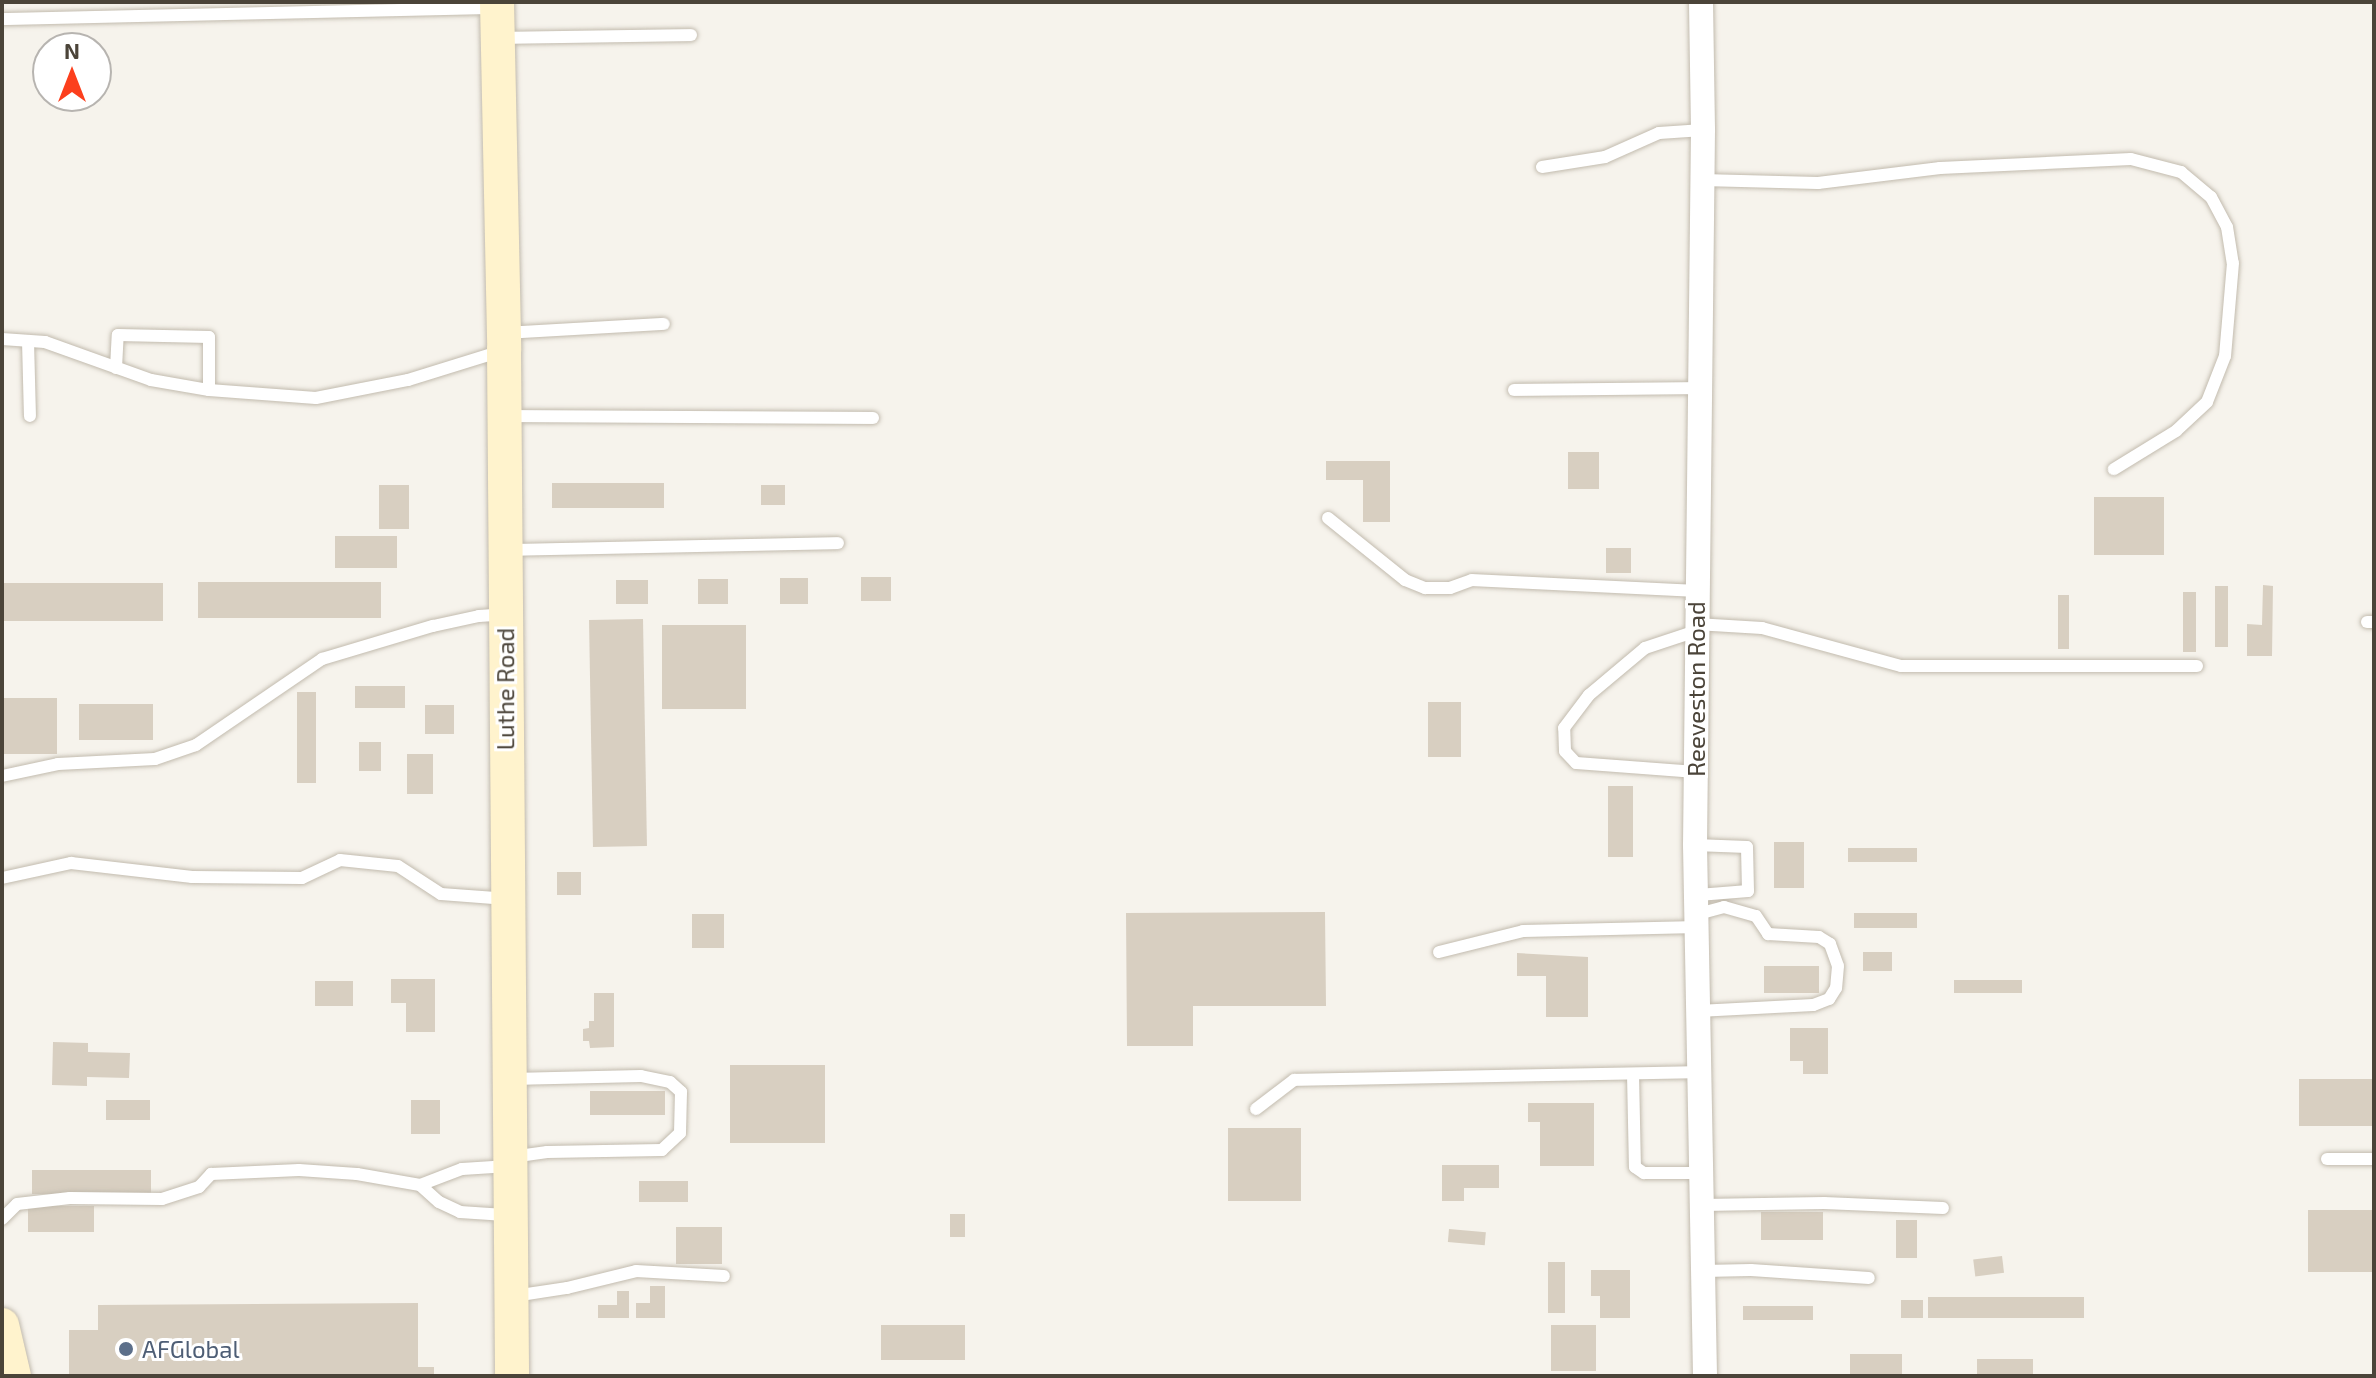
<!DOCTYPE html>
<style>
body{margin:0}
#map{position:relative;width:2376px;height:1378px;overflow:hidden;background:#f6f3ec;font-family:"Exo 2",sans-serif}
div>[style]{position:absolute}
.building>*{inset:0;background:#d8cfc1;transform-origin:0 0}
.roads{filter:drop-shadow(0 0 2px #c2bbae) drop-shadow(0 0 2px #c2bbae)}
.lane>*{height:12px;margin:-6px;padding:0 6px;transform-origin:6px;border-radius:6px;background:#fff}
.street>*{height:24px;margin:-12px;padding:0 12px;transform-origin:12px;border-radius:12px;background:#fff}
.secondary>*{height:34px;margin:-17px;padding:0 17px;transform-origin:17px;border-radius:17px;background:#fff3cd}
.dots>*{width:22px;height:22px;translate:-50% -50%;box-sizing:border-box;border:4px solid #fff;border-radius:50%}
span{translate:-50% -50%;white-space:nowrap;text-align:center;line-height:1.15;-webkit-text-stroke:6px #fff;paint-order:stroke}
.street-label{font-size:24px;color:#4b4439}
.service-label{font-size:24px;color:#4e5e75}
.left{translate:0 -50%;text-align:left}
.frame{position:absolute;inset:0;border:4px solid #4b4439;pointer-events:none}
.north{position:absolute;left:32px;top:32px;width:80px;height:80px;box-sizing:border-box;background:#fff;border:2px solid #b7b4b0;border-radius:50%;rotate:0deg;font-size:22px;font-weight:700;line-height:32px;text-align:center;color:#4b4439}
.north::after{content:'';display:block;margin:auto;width:28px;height:36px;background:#fc3f1d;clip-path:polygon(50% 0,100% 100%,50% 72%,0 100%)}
</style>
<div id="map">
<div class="building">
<i style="left:1568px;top:452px;width:31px;height:37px"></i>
<i style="clip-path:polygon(1326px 461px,1390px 461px,1390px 522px,1363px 522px,1363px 480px,1326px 480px)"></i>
<i style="left:552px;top:483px;width:112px;height:25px"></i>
<i style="left:379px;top:485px;width:30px;height:44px"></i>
<i style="left:761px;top:485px;width:24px;height:20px"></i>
<i style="left:2094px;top:497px;width:70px;height:58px"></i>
<i style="left:335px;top:536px;width:62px;height:32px"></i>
<i style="left:1606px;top:548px;width:25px;height:25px"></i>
<i style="left:861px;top:577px;width:30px;height:24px"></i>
<i style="left:780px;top:578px;width:28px;height:26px"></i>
<i style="left:698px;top:579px;width:30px;height:25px"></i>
<i style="left:616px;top:580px;width:32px;height:24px"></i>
<i style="left:198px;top:582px;width:183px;height:36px"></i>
<i style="left:163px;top:583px;width:38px;height:161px;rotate:90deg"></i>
<i style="clip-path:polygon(2263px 585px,2273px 586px,2272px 656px,2247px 656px,2247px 624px,2262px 625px)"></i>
<i style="left:2215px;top:586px;width:13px;height:61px"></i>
<i style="left:2183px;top:592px;width:13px;height:60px"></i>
<i style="left:2058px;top:595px;width:11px;height:54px"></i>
<i style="left:643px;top:619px;width:227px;height:54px;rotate:89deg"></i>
<i style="left:746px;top:625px;width:84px;height:84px;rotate:90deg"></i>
<i style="left:355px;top:686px;width:50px;height:22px"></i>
<i style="left:297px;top:692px;width:19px;height:91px"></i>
<i style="left:2px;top:698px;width:55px;height:56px"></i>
<i style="left:1428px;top:702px;width:33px;height:55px"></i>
<i style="left:79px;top:704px;width:74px;height:36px"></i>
<i style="left:425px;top:705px;width:29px;height:29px"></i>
<i style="left:359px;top:742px;width:22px;height:29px"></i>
<i style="left:407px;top:754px;width:26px;height:40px"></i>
<i style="left:1608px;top:786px;width:25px;height:71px"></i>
<i style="left:1774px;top:842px;width:30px;height:46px"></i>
<i style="left:1848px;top:848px;width:69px;height:14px"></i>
<i style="left:557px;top:872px;width:24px;height:23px"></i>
<i style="clip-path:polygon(1325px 912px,1326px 1006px,1193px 1006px,1193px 1046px,1127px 1046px,1126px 913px)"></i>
<i style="left:1854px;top:913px;width:63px;height:15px"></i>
<i style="left:692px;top:914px;width:32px;height:34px"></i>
<i style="left:1863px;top:952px;width:29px;height:19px"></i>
<i style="clip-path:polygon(1517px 953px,1588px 957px,1588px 1017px,1546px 1017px,1546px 976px,1517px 976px)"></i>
<i style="left:1764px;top:966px;width:55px;height:27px"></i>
<i style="clip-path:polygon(391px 979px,435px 979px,435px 1032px,406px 1032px,406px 1003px,391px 1003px)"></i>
<i style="left:1954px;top:980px;width:68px;height:13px"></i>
<i style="left:315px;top:981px;width:38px;height:25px"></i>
<i style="clip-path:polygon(594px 993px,614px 993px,614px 1047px,590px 1048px,589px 1041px,583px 1041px,583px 1029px,589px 1028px,589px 1021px,594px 1021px)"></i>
<i style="clip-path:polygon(1790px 1028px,1828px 1028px,1828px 1074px,1803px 1074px,1803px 1061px,1790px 1061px)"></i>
<i style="clip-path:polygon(53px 1042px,88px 1043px,88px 1052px,130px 1053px,129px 1078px,87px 1077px,87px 1086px,52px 1085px)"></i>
<i style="left:730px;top:1065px;width:95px;height:78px"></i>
<i style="left:2299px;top:1079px;width:75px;height:47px"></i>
<i style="left:590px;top:1091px;width:75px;height:24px"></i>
<i style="left:106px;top:1100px;width:44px;height:20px"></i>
<i style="left:411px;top:1100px;width:29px;height:34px"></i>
<i style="clip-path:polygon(1528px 1103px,1594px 1103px,1594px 1166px,1540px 1166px,1540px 1122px,1528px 1122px)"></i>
<i style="left:1228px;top:1128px;width:73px;height:73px"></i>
<i style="clip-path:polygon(1442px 1165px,1499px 1165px,1499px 1188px,1464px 1188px,1464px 1201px,1442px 1201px)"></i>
<i style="left:32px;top:1170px;width:119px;height:24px"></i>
<i style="left:639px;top:1181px;width:49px;height:21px"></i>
<i style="left:28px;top:1206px;width:66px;height:26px"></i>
<i style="left:2308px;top:1210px;width:66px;height:62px"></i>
<i style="left:1761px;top:1212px;width:62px;height:28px"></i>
<i style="left:950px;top:1214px;width:15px;height:23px"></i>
<i style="left:1896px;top:1220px;width:21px;height:38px"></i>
<i style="left:676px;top:1227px;width:46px;height:37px"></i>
<i style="left:1449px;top:1229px;width:37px;height:13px;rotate:5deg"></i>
<i style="left:2002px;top:1256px;width:17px;height:29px;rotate:83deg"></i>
<i style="left:1548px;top:1262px;width:17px;height:51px"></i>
<i style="clip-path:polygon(1591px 1270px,1630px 1270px,1630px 1318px,1600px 1318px,1600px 1296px,1591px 1296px)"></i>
<i style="clip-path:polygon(650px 1286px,665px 1286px,665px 1318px,636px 1318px,636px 1303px,650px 1303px)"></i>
<i style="clip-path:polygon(617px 1291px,629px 1291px,629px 1318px,598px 1318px,598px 1305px,617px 1305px)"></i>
<i style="left:2084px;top:1297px;width:21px;height:156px;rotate:90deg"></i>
<i style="left:1901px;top:1300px;width:22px;height:18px"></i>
<i style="clip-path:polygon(418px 1303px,418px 1367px,434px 1367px,434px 1376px,69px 1376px,69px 1330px,98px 1330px,98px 1305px)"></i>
<i style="left:1743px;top:1306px;width:70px;height:14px"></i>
<i style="left:881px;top:1325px;width:84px;height:35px"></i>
<i style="left:1551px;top:1325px;width:45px;height:46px"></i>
<i style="left:1850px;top:1354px;width:52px;height:22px"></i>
<i style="left:1977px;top:1359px;width:56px;height:17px"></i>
</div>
<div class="roads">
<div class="lane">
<i style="left:2px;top:19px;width:492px;rotate:-1.3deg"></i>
<i style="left:501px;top:38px;width:190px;rotate:-0.9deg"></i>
<i style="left:1542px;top:167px;width:64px;rotate:-9deg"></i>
<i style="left:1605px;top:157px;width:59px;rotate:-24deg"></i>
<i style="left:1659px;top:133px;width:44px;rotate:-3.9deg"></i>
<i style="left:1702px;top:180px;width:116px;rotate:1.5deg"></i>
<i style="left:1818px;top:183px;width:123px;rotate:-7deg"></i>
<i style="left:1940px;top:168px;width:191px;rotate:-2.7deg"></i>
<i style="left:2131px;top:159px;width:52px;rotate:14.6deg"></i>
<i style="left:2181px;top:172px;width:39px;rotate:40deg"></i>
<i style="left:2211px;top:197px;width:34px;rotate:62deg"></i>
<i style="left:2227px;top:227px;width:36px;rotate:81deg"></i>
<i style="left:2233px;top:263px;width:93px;rotate:94.9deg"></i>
<i style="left:2225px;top:356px;width:49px;rotate:111.4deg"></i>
<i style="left:2207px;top:402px;width:42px;rotate:136.9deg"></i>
<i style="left:2176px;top:431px;width:73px;rotate:148.5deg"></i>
<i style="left:506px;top:333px;width:158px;rotate:-3.3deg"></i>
<i style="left:2px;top:339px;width:43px;rotate:4deg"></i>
<i style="left:45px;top:342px;width:113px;rotate:19.7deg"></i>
<i style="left:151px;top:380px;width:59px;rotate:9.8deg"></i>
<i style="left:209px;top:390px;width:107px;rotate:4.3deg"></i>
<i style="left:316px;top:398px;width:94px;rotate:-11.1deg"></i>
<i style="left:408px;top:380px;width:97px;rotate:-17.3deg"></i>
<i style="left:28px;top:341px;width:75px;rotate:88.5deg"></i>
<i style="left:116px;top:368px;width:33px;rotate:-87deg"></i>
<i style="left:118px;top:335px;width:91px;rotate:1.3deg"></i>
<i style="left:209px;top:337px;width:53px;rotate:90deg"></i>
<i style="left:1514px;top:390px;width:186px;rotate:-0.6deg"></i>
<i style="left:507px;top:416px;width:366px;rotate:0.3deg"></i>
<i style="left:1328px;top:518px;width:99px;rotate:38.8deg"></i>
<i style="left:1405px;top:580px;width:22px;rotate:22deg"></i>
<i style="left:1425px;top:588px;width:25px"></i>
<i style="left:1450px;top:588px;width:23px;rotate:-20deg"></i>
<i style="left:1472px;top:580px;width:225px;rotate:2.8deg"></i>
<i style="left:508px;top:550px;width:330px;rotate:-1.2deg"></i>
<i style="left:2367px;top:622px;width:7px"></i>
<i style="left:1696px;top:624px;width:66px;rotate:3.5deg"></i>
<i style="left:1762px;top:628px;width:144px;rotate:15.3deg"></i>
<i style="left:1901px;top:666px;width:296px"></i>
<i style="left:1696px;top:772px;width:120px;rotate:-175.7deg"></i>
<i style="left:1576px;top:763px;width:16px;rotate:-133deg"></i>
<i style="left:1565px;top:751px;width:23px;rotate:-92deg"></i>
<i style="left:1564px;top:728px;width:41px;rotate:-52.9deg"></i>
<i style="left:1589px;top:695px;width:73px;rotate:-40deg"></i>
<i style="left:1645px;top:648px;width:54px;rotate:-18.4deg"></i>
<i style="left:2px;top:776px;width:57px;rotate:-12.1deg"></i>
<i style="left:58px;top:764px;width:97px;rotate:-3deg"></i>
<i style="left:155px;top:759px;width:43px;rotate:-18.9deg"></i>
<i style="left:196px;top:745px;width:153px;rotate:-34.3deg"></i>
<i style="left:322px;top:659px;width:116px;rotate:-16.6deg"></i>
<i style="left:433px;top:626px;width:47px;rotate:-12.3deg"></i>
<i style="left:479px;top:616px;width:26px;rotate:-4deg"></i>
<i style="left:1695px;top:845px;width:52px;rotate:2.2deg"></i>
<i style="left:1747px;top:847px;width:44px;rotate:88.7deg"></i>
<i style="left:1748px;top:891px;width:50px;rotate:175.4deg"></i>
<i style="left:2px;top:878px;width:71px;rotate:-12.3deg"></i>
<i style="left:71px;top:863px;width:122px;rotate:6.6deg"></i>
<i style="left:192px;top:877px;width:110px;rotate:0.5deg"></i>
<i style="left:302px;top:878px;width:42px;rotate:-25.3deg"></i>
<i style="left:340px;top:860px;width:58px;rotate:5.9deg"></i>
<i style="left:398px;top:866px;width:51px;rotate:33.1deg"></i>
<i style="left:441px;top:894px;width:66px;rotate:4.3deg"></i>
<i style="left:1698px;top:914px;width:27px;rotate:-15deg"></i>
<i style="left:1724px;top:907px;width:33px;rotate:16deg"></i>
<i style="left:1756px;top:916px;width:22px;rotate:56deg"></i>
<i style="left:1768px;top:934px;width:51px;rotate:3.4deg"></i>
<i style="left:1819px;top:937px;width:13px;rotate:32deg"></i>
<i style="left:1830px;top:944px;width:23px;rotate:70deg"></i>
<i style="left:1838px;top:966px;width:22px;rotate:95deg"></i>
<i style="left:1836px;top:988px;width:13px;rotate:122deg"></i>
<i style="left:1829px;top:999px;width:17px;rotate:159deg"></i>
<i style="left:1813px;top:1005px;width:115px;rotate:177deg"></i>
<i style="left:1439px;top:952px;width:87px;rotate:-14deg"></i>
<i style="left:1523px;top:931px;width:175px;rotate:-1.3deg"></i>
<i style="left:1633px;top:1074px;width:93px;rotate:88.8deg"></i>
<i style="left:1635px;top:1167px;width:11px;rotate:34deg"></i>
<i style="left:1644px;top:1173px;width:57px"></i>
<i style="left:511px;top:1079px;width:130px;rotate:-1.3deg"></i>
<i style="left:641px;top:1076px;width:30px;rotate:12deg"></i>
<i style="left:670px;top:1082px;width:15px;rotate:42deg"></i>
<i style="left:681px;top:1092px;width:41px;rotate:91.4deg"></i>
<i style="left:680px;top:1133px;width:25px;rotate:137deg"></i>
<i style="left:662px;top:1150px;width:115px;rotate:179deg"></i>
<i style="left:547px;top:1152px;width:34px;rotate:172deg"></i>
<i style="left:1256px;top:1109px;width:48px;rotate:-37.3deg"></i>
<i style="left:1294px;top:1080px;width:405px;rotate:-1.1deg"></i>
<i style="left:2327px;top:1159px;width:47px"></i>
<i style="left:420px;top:1185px;width:45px;rotate:-20.9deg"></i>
<i style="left:462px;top:1169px;width:47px;rotate:-3.7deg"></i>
<i style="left:1702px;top:1205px;width:122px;rotate:-0.9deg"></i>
<i style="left:1824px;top:1203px;width:119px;rotate:2.4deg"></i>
<i style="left:2px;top:1219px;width:21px;rotate:-45deg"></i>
<i style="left:17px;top:1204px;width:53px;rotate:-6.5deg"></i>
<i style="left:70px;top:1198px;width:92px;rotate:0.6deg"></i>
<i style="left:162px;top:1199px;width:39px;rotate:-18deg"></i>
<i style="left:199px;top:1187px;width:18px;rotate:-47deg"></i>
<i style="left:211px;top:1174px;width:88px;rotate:-2.6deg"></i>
<i style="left:299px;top:1170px;width:58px;rotate:3.9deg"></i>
<i style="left:357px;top:1174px;width:64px;rotate:9.9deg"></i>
<i style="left:420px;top:1185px;width:25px;rotate:42deg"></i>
<i style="left:439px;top:1202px;width:23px;rotate:25deg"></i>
<i style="left:460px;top:1212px;width:47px;rotate:3.7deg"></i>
<i style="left:1703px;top:1271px;width:48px;rotate:-1.2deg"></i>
<i style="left:1751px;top:1270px;width:118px;rotate:3.9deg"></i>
<i style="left:514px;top:1296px;width:54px;rotate:-8.6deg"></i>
<i style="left:567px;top:1288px;width:71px;rotate:-13.8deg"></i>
<i style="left:636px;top:1271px;width:88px;rotate:3.3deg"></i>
</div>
<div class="street">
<i style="left:1701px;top:2px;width:128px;rotate:89.1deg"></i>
<i style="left:1703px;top:130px;width:715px;rotate:90.64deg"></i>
<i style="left:1695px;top:845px;width:531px;rotate:88.92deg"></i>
</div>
<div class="secondary">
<i style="left:497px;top:2px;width:348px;rotate:88.8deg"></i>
<i style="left:504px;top:350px;width:1026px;rotate:89.55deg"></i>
<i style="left:2px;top:1325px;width:52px;rotate:76.8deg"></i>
</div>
</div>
<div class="dots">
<i style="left:126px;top:1349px;background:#5c6f8a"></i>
</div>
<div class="street-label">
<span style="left:505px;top:689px;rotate:-90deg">Luthe Road</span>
<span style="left:1696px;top:689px;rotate:-90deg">Reeveston Road</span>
</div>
<div class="service-label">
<span class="left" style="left:142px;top:1349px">AFGlobal</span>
</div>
<div class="frame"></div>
<div class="north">N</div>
</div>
